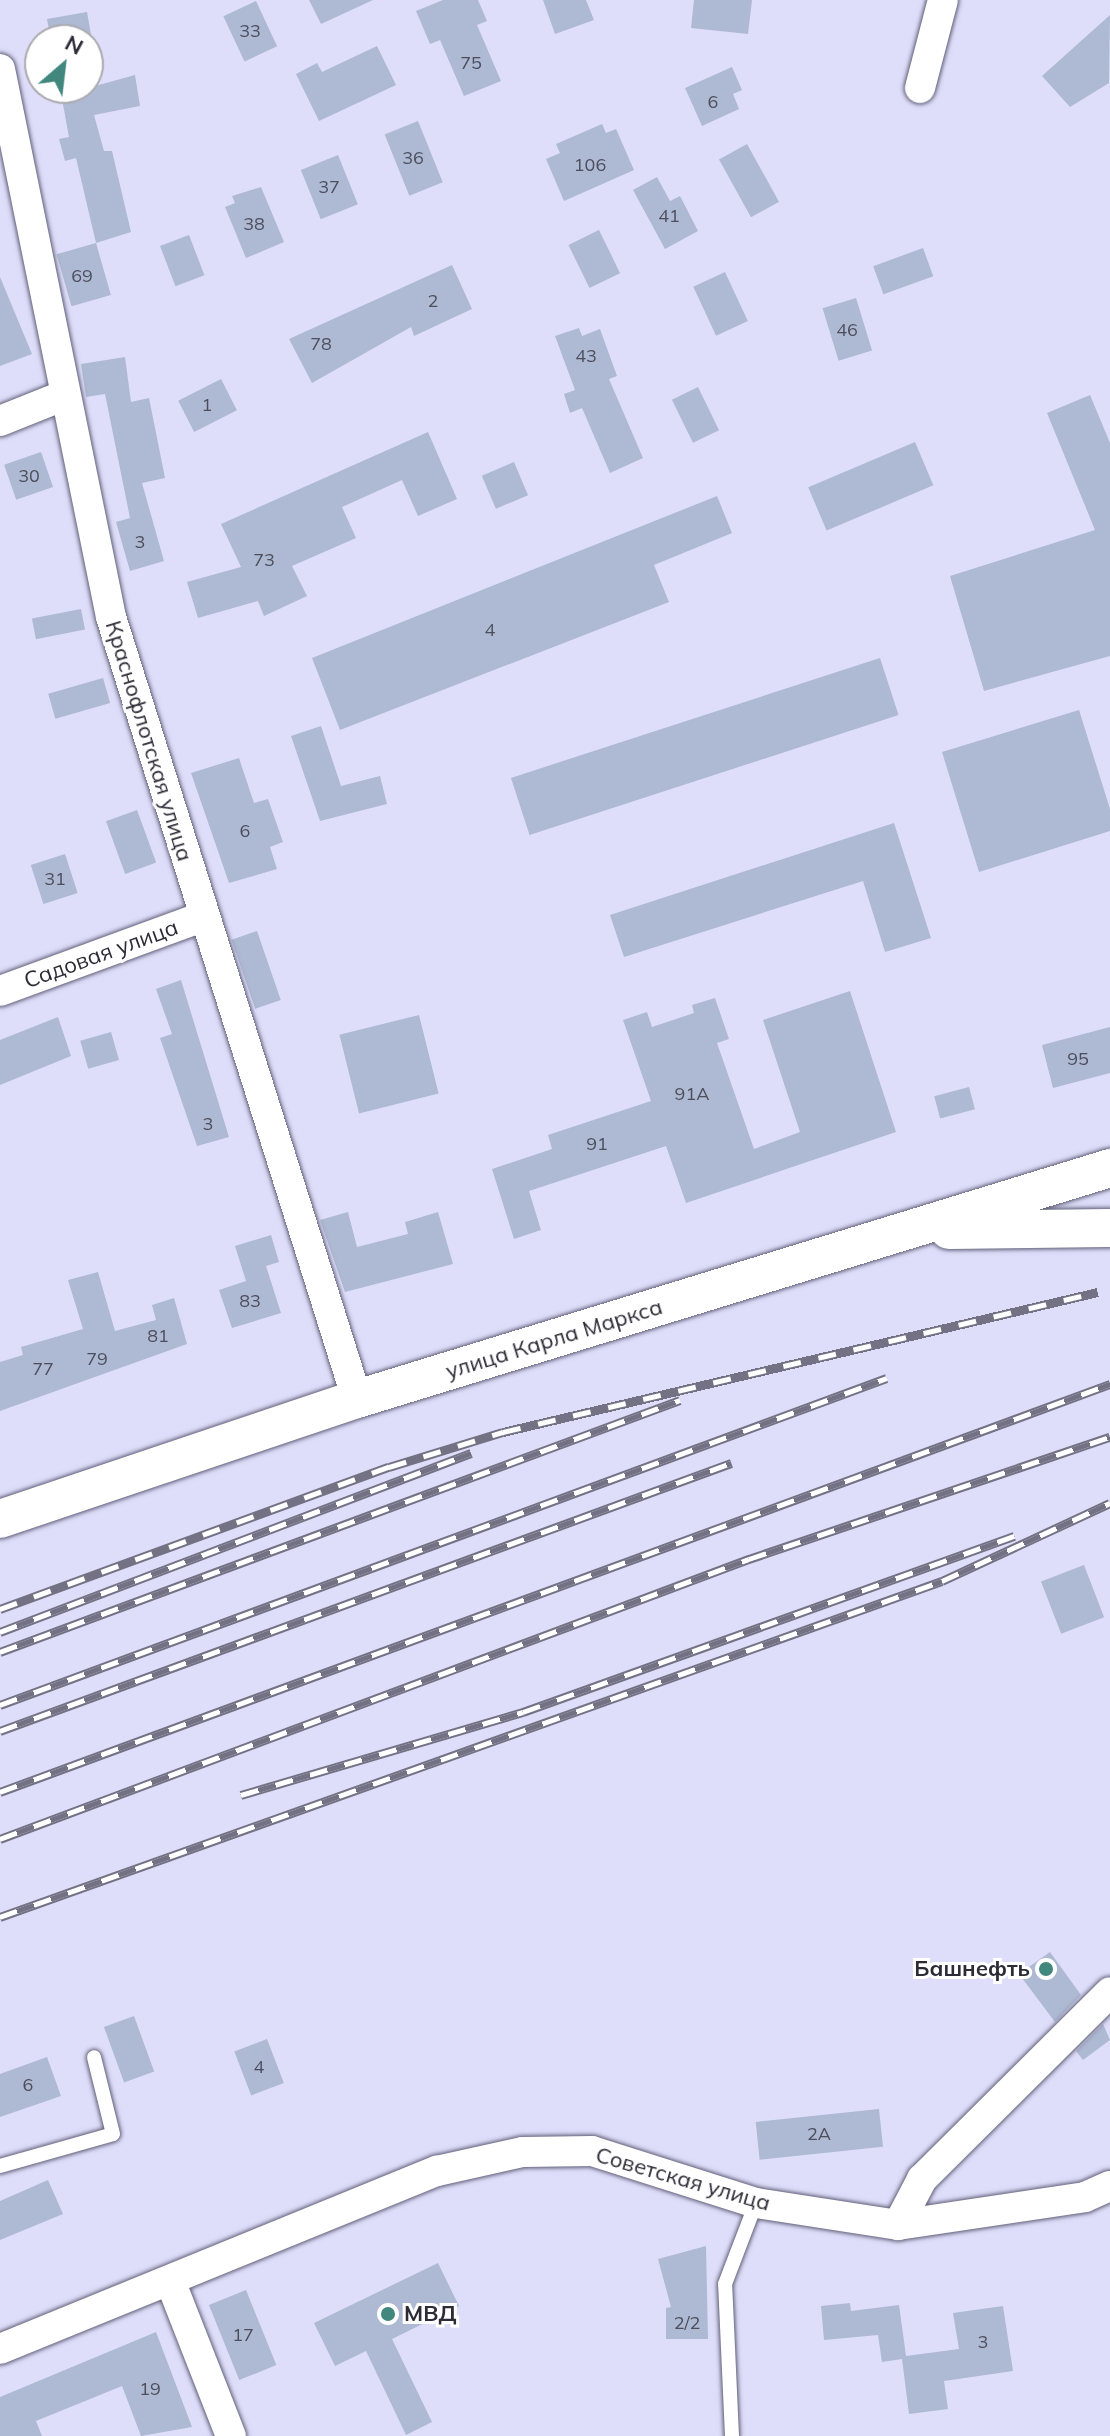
<!DOCTYPE html>
<meta charset="utf-8">
<style>
body{margin:0}
#map{position:relative;width:1110px;height:2436px;overflow:hidden;background:#dedefa;font-family:Mulish,sans-serif}
div>[style]{position:absolute}
.building>*{inset:0;background:#aeb9d3;transform-origin:0 0}
.roads{filter:drop-shadow(0 0 2px #616079) drop-shadow(0 0 2px #616079)}
.service>*{height:14px;margin:-7px;padding:0 7px;transform-origin:7px;border-radius:7px;background:#fff}
.minor>*{height:30px;margin:-15px;padding:0 15px;transform-origin:15px;border-radius:15px;background:#fff}
.tertiary>*{height:38px;margin:-19px;padding:0 19px;transform-origin:19px;border-radius:19px;background:#fff}
.rail>*{height:9px;margin-top:-4.5px;transform-origin:0;background:repeating-linear-gradient(90deg,#fff 0 18px,#737284 0 36px);box-sizing:border-box;border-block:2px solid #737284}
.dots>*{width:22px;height:22px;translate:-50% -50%;box-sizing:border-box;border:4px solid #fff;border-radius:50%}
span{translate:-50% -50%;white-space:nowrap;text-align:center;line-height:1.15;-webkit-text-stroke:6px #fff;paint-order:stroke}
.number-label{font-size:18px;color:#4c4e5d}
.number-label span{-webkit-text-stroke-width:0}
.street-label{font-size:22px;color:#2c2b36}
.poi-label{font-size:22px;color:#2c2b36;font-weight:700}
.right{translate:-100% -50%;text-align:right}
.left{translate:0 -50%;text-align:left}
.north{position:absolute;left:24px;top:24px;width:80px;height:80px;box-sizing:border-box;background:#fff;border:2px solid #abaaaf;border-radius:50%;rotate:28deg;font-size:22px;font-weight:700;line-height:32px;text-align:center;color:#2c2b36}
.north::after{content:'';display:block;margin:auto;width:28px;height:36px;background:#41877e;clip-path:polygon(50% 0,100% 100%,50% 72%,0 100%)}
</style>
<div id="map">
<div class="building">
<i style="clip-path:polygon(309px 0,373px 0,321px 24px)"></i>
<i style="clip-path:polygon(443px 0,478px 0,487px 21px,477px 25px,501px 81px,464px 96px,440px 40px,430px 44px,416px 11px)"></i>
<i style="clip-path:polygon(543px 0,586px 0,594px 20px,555px 34px)"></i>
<i style="clip-path:polygon(694px 0,752px 0,748px 34px,691px 28px)"></i>
<i style="left:256px;top:1px;width:50px;height:36px;rotate:65deg"></i>
<i style="clip-path:polygon(87px 12px,92px 40px,51px 40px,47px 19px)"></i>
<i style="clip-path:polygon(1110px 15px,1109px 83px,1070px 107px,1042px 76px)"></i>
<i style="clip-path:polygon(377px 46px,396px 85px,319px 121px,296px 74px,317px 63px,322px 72px)"></i>
<i style="clip-path:polygon(732px 67px,742px 90px,733px 94px,739px 109px,702px 126px,685px 88px)"></i>
<i style="clip-path:polygon(135px 75px,140px 106px,94px 115px,104px 151px,112px 151px,131px 232px,96px 243px,76px 158px,65px 161px,59px 139px,69px 137px,60px 88px,88px 88px)"></i>
<i style="left:418px;top:121px;width:66px;height:36px;rotate:68deg"></i>
<i style="clip-path:polygon(602px 124px,606px 133px,616px 129px,634px 170px,564px 201px,546px 159px,560px 153px,556px 144px)"></i>
<i style="left:747px;top:144px;width:66px;height:32px;rotate:61deg"></i>
<i style="left:338px;top:155px;width:53px;height:40px;rotate:68deg"></i>
<i style="clip-path:polygon(657px 177px,670px 201px,680px 196px,698px 231px,665px 249px,633px 190px)"></i>
<i style="clip-path:polygon(261px 187px,284px 242px,246px 258px,225px 207px,235px 203px,232px 196px)"></i>
<i style="left:599px;top:230px;width:48px;height:34px;rotate:64deg"></i>
<i style="left:189px;top:235px;width:43px;height:31px;rotate:69deg"></i>
<i style="left:96px;top:243px;width:54px;height:41px;rotate:74deg"></i>
<i style="left:923px;top:248px;width:30px;height:53px;rotate:70deg"></i>
<i style="clip-path:polygon(452px 265px,472px 309px,414px 336px,411px 327px,312px 383px,289px 339px)"></i>
<i style="left:725px;top:272px;width:54px;height:35px;rotate:65deg"></i>
<i style="clip-path:polygon(0 277px,32px 354px,0 366px)"></i>
<i style="left:856px;top:298px;width:55px;height:35px;rotate:73deg"></i>
<i style="clip-path:polygon(579px 328px,582px 336px,600px 329px,617px 376px,609px 379px,643px 458px,610px 473px,582px 408px,570px 413px,564px 394px,575px 390px,555px 336px)"></i>
<i style="clip-path:polygon(125px 357px,131px 402px,149px 398px,165px 478px,142px 483px,164px 561px,130px 571px,116px 522px,130px 518px,105px 394px,86px 397px,81px 364px)"></i>
<i style="left:221px;top:379px;width:35px;height:48px;rotate:63deg"></i>
<i style="left:698px;top:387px;width:48px;height:29px;rotate:64deg"></i>
<i style="clip-path:polygon(1090px 395px,1110px 443px,1110px 656px,984px 691px,950px 576px,1095px 530px,1047px 413px)"></i>
<i style="clip-path:polygon(428px 432px,457px 499px,418px 516px,402px 480px,342px 507px,356px 538px,292px 566px,307px 596px,264px 616px,258px 601px,198px 618px,187px 582px,241px 567px,221px 524px)"></i>
<i style="left:915px;top:442px;width:47px;height:116px;rotate:67deg"></i>
<i style="left:41px;top:452px;width:37px;height:39px;rotate:71deg"></i>
<i style="left:514px;top:462px;width:36px;height:35px;rotate:67deg"></i>
<i style="clip-path:polygon(717px 496px,732px 533px,654px 565px,669px 602px,340px 730px,312px 658px)"></i>
<i style="left:81px;top:609px;width:21px;height:50px;rotate:79deg"></i>
<i style="left:880px;top:658px;width:60px;height:388px;rotate:72deg"></i>
<i style="left:103px;top:678px;width:26px;height:57px;rotate:74deg"></i>
<i style="clip-path:polygon(1079px 710px,1110px 809px,1110px 831px,979px 872px,942px 752px)"></i>
<i style="clip-path:polygon(321px 726px,341px 786px,380px 776px,387px 804px,320px 821px,291px 736px)"></i>
<i style="clip-path:polygon(239px 758px,254px 803px,268px 799px,283px 842px,270px 847px,277px 869px,229px 883px,191px 773px)"></i>
<i style="left:137px;top:810px;width:56px;height:33px;rotate:70deg"></i>
<i style="clip-path:polygon(894px 823px,931px 938px,885px 952px,863px 881px,624px 957px,610px 915px)"></i>
<i style="left:65px;top:854px;width:41px;height:36px;rotate:72deg"></i>
<i style="left:257px;top:931px;width:73px;height:27px;rotate:71deg"></i>
<i style="clip-path:polygon(181px 980px,229px 1137px,197px 1146px,160px 1038px,172px 1034px,156px 989px)"></i>
<i style="clip-path:polygon(850px 991px,896px 1132px,686px 1203px,666px 1146px,529px 1191px,541px 1230px,514px 1239px,492px 1169px,552px 1149px,548px 1135px,651px 1101px,623px 1020px,647px 1012px,652px 1027px,694px 1013px,692px 1005px,715px 998px,729px 1039px,717px 1043px,754px 1149px,800px 1132px,763px 1020px)"></i>
<i style="left:419px;top:1015px;width:81px;height:82px;rotate:76deg"></i>
<i style="clip-path:polygon(58px 1017px,71px 1056px,0 1085px,0 1040px)"></i>
<i style="clip-path:polygon(1110px 1027px,1110px 1073px,1053px 1088px,1042px 1045px)"></i>
<i style="left:111px;top:1032px;width:29px;height:32px;rotate:74deg"></i>
<i style="left:969px;top:1087px;width:23px;height:36px;rotate:75deg"></i>
<i style="clip-path:polygon(348px 1212px,357px 1247px,408px 1234px,405px 1222px,438px 1212px,453px 1264px,345px 1292px,320px 1220px)"></i>
<i style="clip-path:polygon(271px 1235px,279px 1262px,266px 1266px,281px 1313px,232px 1328px,219px 1290px,246px 1281px,235px 1246px)"></i>
<i style="clip-path:polygon(98px 1272px,115px 1331px,156px 1320px,152px 1305px,174px 1298px,187px 1344px,0 1411px,0 1362px,23px 1355px,21px 1347px,83px 1329px,68px 1280px)"></i>
<i style="left:1084px;top:1565px;width:56px;height:46px;rotate:69deg"></i>
<i style="clip-path:polygon(1050px 1952px,1081px 1995px,1055px 2022px,1019px 1974px)"></i>
<i style="left:134px;top:2016px;width:59px;height:32px;rotate:70deg"></i>
<i style="clip-path:polygon(1103px 2024px,1110px 2040px,1083px 2060px,1076px 2051px)"></i>
<i style="left:267px;top:2039px;width:47px;height:35px;rotate:69deg"></i>
<i style="clip-path:polygon(47px 2057px,61px 2096px,0 2117px,0 2074px)"></i>
<i style="left:879px;top:2109px;width:38px;height:124px;rotate:84deg"></i>
<i style="clip-path:polygon(48px 2180px,63px 2214px,0 2240px,0 2201px)"></i>
<i style="clip-path:polygon(706px 2246px,708px 2339px,666px 2339px,666px 2308px,671px 2307px,658px 2259px)"></i>
<i style="clip-path:polygon(438px 2263px,459px 2306px,392px 2339px,432px 2422px,406px 2435px,366px 2351px,335px 2366px,314px 2323px)"></i>
<i style="left:246px;top:2290px;width:81px;height:40px;rotate:68deg"></i>
<i style="clip-path:polygon(850px 2303px,851px 2311px,899px 2305px,906px 2356px,959px 2349px,953px 2313px,1003px 2306px,1013px 2371px,944px 2381px,948px 2409px,909px 2414px,902px 2359px,882px 2362px,878px 2335px,824px 2340px,821px 2306px)"></i>
<i style="clip-path:polygon(156px 2332px,192px 2427px,141px 2436px,122px 2386px,36px 2421px,42px 2436px,0 2436px,0 2397px)"></i>
</div>
<div class="roads">
<div class="service">
<i style="left:0;top:2166px;width:117px;rotate:-15.8deg"></i>
<i style="left:113px;top:2134px;width:79px;rotate:-103.9deg"></i>
<i style="left:732px;top:2436px;width:152px;rotate:-92.6deg"></i>
<i style="left:725px;top:2284px;width:87px;rotate:-69.1deg"></i>
</div>
<div class="minor">
<i style="left:0;top:69px;width:559px;rotate:78.55deg"></i>
<i style="left:111px;top:617px;width:820px;rotate:72.54deg"></i>
<i style="left:920px;top:88px;width:91px;rotate:-75.4deg"></i>
<i style="left:0;top:421px;width:70px;rotate:-21.8deg"></i>
<i style="left:0;top:991px;width:215px;rotate:-20.1deg"></i>
<i style="left:898px;top:2225px;width:52px;rotate:-62.4deg"></i>
<i style="left:922px;top:2179px;width:265px;rotate:-44.8deg"></i>
<i style="left:171px;top:2283px;width:164px;rotate:68.6deg"></i>
<i style="left:0;top:2349px;width:472px;rotate:-22.2deg"></i>
<i style="left:437px;top:2171px;width:88px;rotate:-12.5deg"></i>
<i style="left:523px;top:2152px;width:69px;rotate:-0.8deg"></i>
<i style="left:592px;top:2151px;width:172px;rotate:17.6deg"></i>
<i style="left:756px;top:2203px;width:144px;rotate:8.8deg"></i>
<i style="left:898px;top:2225px;width:189px;rotate:-8.5deg"></i>
<i style="left:1085px;top:2197px;width:27px;rotate:-24deg"></i>
</div>
<div class="tertiary">
<i style="left:949px;top:1230px;width:161px;rotate:-0.7deg"></i>
<i style="left:0;top:1519px;width:377px;rotate:-18.6deg"></i>
<i style="left:357px;top:1399px;width:788px;rotate:-17.05deg"></i>
</div>
</div>
<div class="rail">
<i style="left:0;top:1609px;width:414px;rotate:-20.1deg"></i>
<i style="left:389px;top:1467px;width:119px;rotate:-17.1deg"></i>
<i style="left:503px;top:1432px;width:611px;rotate:-13.24deg"></i>
<i style="left:0;top:1632px;width:504px;rotate:-20.81deg"></i>
<i style="left:0;top:1652px;width:725px;rotate:-20.33deg"></i>
<i style="left:0;top:1705px;width:945px;rotate:-20.24deg"></i>
<i style="left:0;top:1731px;width:779px;rotate:-20.13deg"></i>
<i style="left:0;top:1792px;width:1183px;rotate:-20.18deg"></i>
<i style="left:241px;top:1795px;width:294px;rotate:-16.4deg"></i>
<i style="left:523px;top:1712px;width:522px;rotate:-19.72deg"></i>
<i style="left:0;top:1839px;width:800px;rotate:-20.5deg"></i>
<i style="left:749px;top:1559px;width:381px;rotate:-18.7deg"></i>
<i style="left:0;top:1917px;width:1000px;rotate:-19.63deg"></i>
<i style="left:942px;top:1581px;width:185px;rotate:-24.9deg"></i>
</div>
<div class="dots">
<i style="left:1046px;top:1969px;background:#41877e"></i>
<i style="left:388px;top:2314px;background:#41877e"></i>
</div>
<div class="number-label">
<span style="left:250px;top:31px">33</span>
<span style="left:471px;top:63px">75</span>
<span style="left:713px;top:102px">6</span>
<span style="left:413px;top:158px">36</span>
<span style="left:590px;top:165px">106</span>
<span style="left:329px;top:187px">37</span>
<span style="left:669px;top:216px">41</span>
<span style="left:254px;top:224px">38</span>
<span style="left:82px;top:276px">69</span>
<span style="left:433px;top:301px">2</span>
<span style="left:847px;top:330px">46</span>
<span style="left:321px;top:344px">78</span>
<span style="left:586px;top:356px">43</span>
<span style="left:207px;top:405px">1</span>
<span style="left:29px;top:476px">30</span>
<span style="left:140px;top:542px">3</span>
<span style="left:264px;top:560px">73</span>
<span style="left:490px;top:630px">4</span>
<span style="left:245px;top:831px">6</span>
<span style="left:55px;top:879px">31</span>
<span style="left:1078px;top:1059px">95</span>
<span style="left:692px;top:1094px">91А</span>
<span style="left:208px;top:1124px">3</span>
<span style="left:597px;top:1144px">91</span>
<span style="left:250px;top:1301px">83</span>
<span style="left:158px;top:1336px">81</span>
<span style="left:97px;top:1359px">79</span>
<span style="left:43px;top:1369px">77</span>
<span style="left:259px;top:2067px">4</span>
<span style="left:28px;top:2085px">6</span>
<span style="left:819px;top:2134px">2А</span>
<span style="left:687px;top:2323px">2/2</span>
<span style="left:243px;top:2335px">17</span>
<span style="left:983px;top:2342px">3</span>
<span style="left:150px;top:2389px">19</span>
</div>
<div class="street-label">
<span style="left:149px;top:741px;rotate:73deg">Краснофлотская улица</span>
<span style="left:101px;top:954px;rotate:-20deg">Садовая улица</span>
<span style="left:554px;top:1339px;rotate:-17deg">улица Карла Маркса</span>
<span style="left:683px;top:2179px;rotate:16deg">Советская улица</span>
</div>
<div class="poi-label">
<span class="right" style="left:1030px;top:1969px">Башнефть</span>
<span class="left" style="left:404px;top:2314px">МВД</span>
</div>
<div class="north">N</div>
</div>
